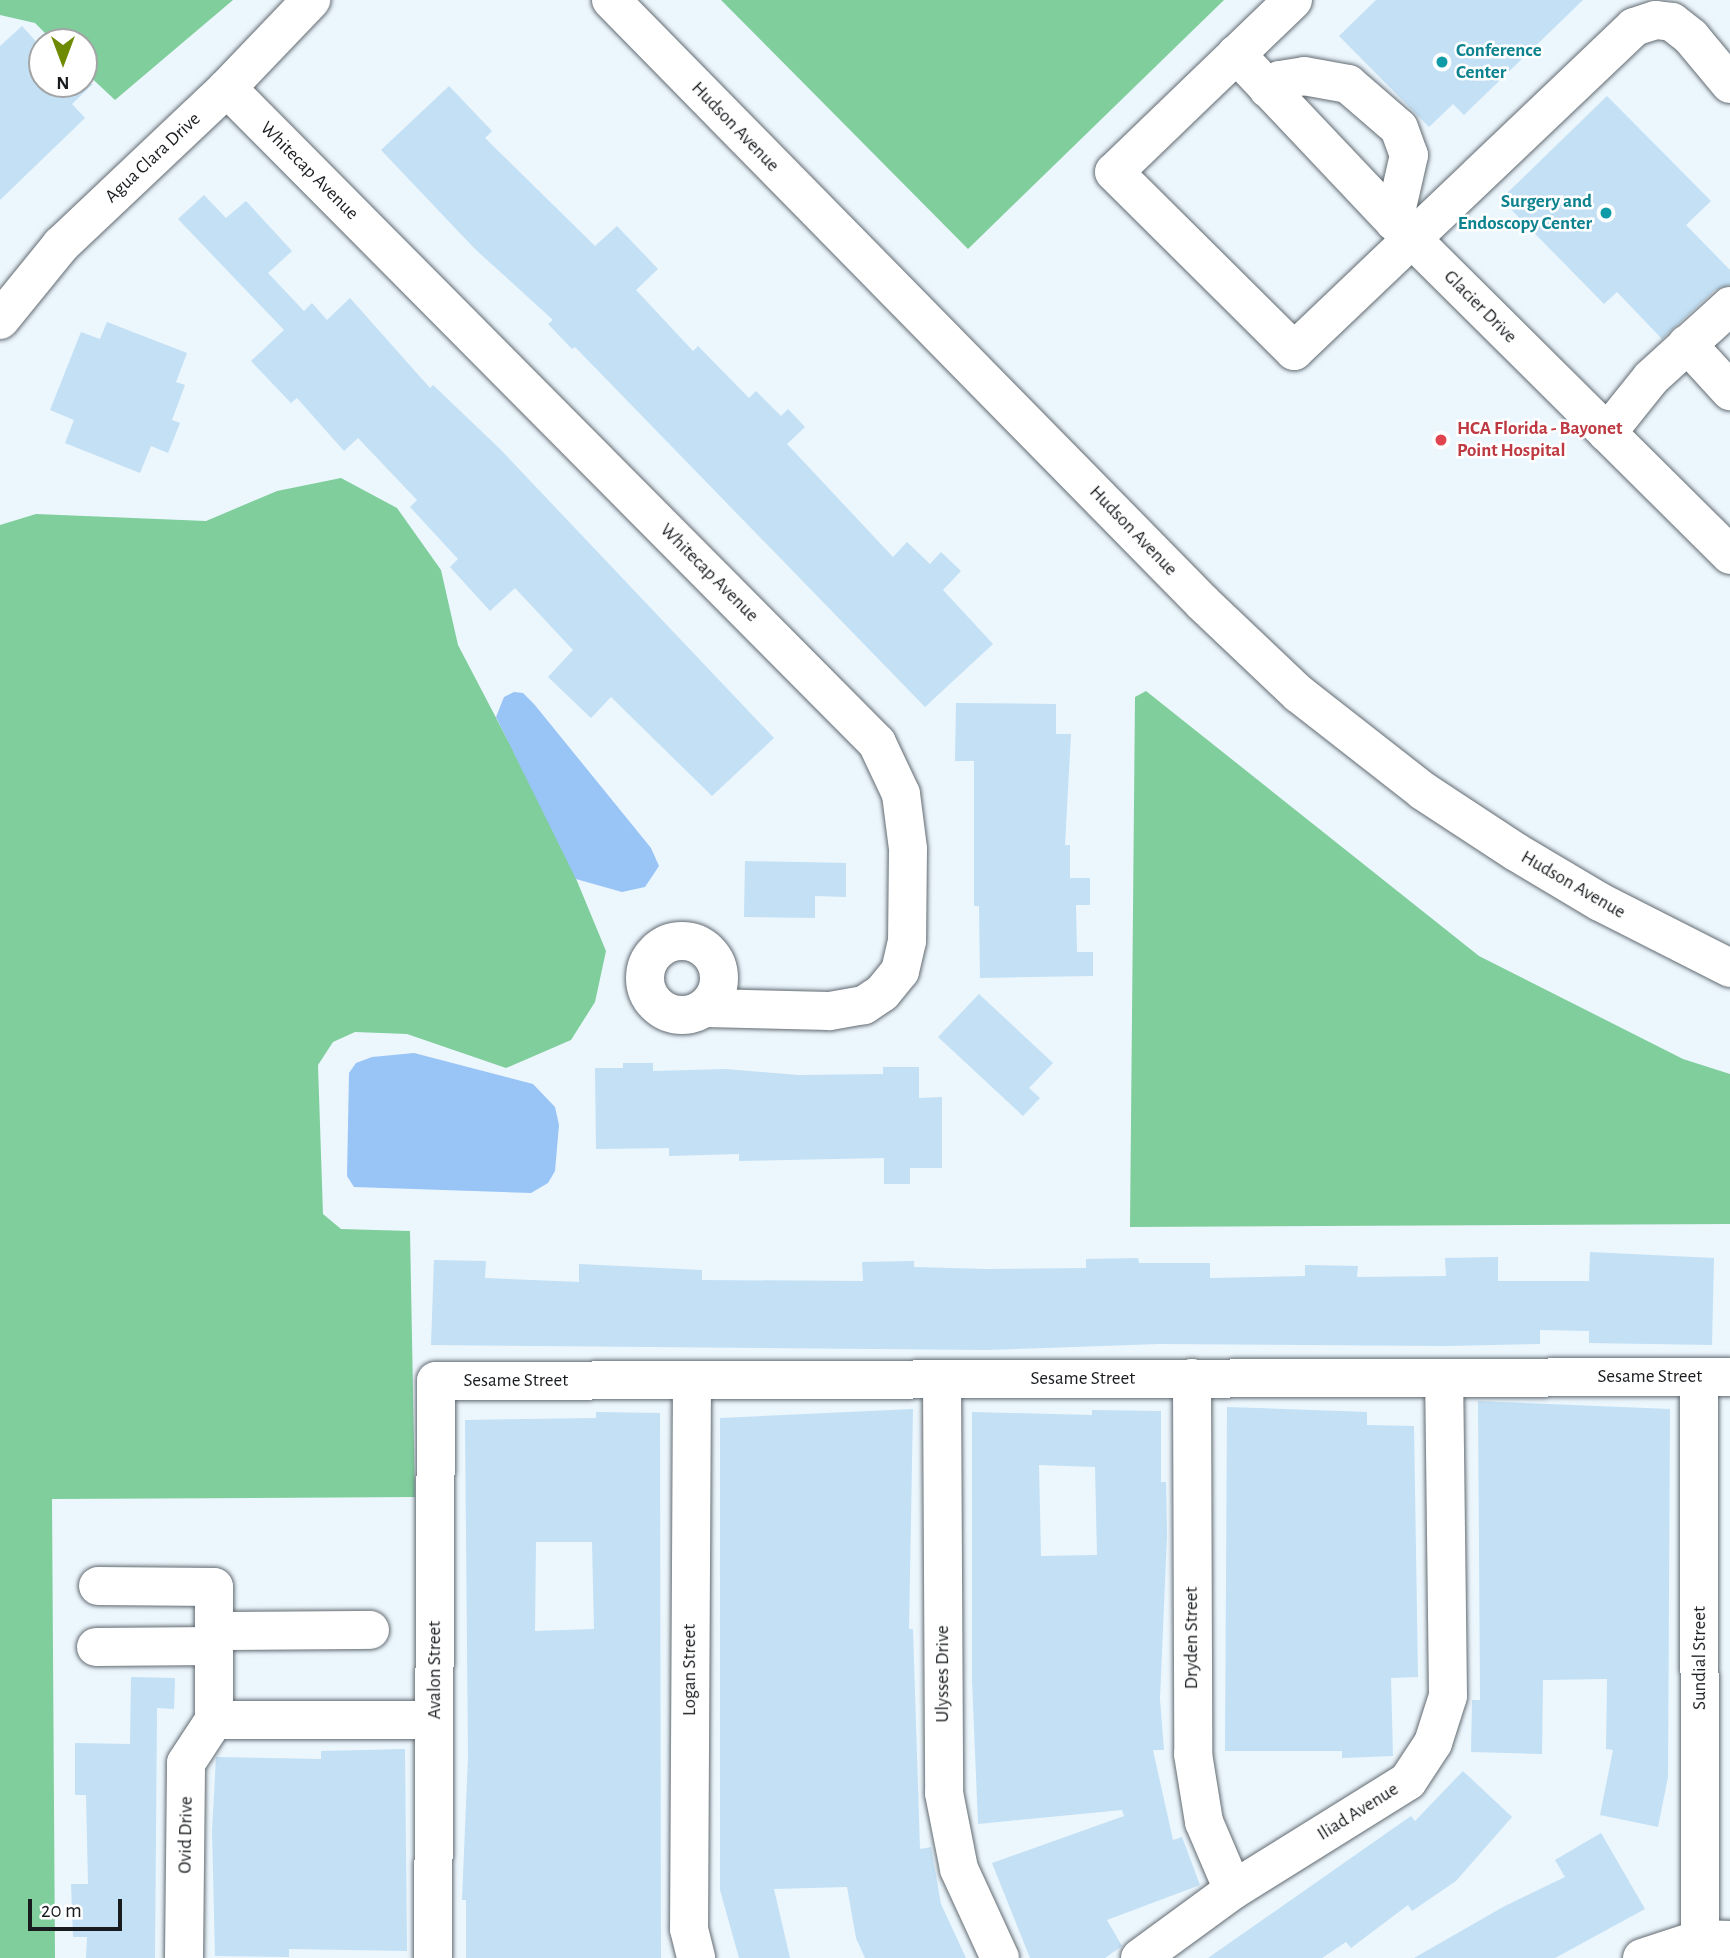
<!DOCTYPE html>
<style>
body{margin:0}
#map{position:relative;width:1730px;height:1958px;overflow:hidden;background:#ecf6fd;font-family:"Alegreya Sans",sans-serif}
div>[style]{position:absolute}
.forest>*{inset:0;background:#7fce9c}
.water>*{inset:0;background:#98c4f6}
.building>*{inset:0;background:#c3e0f5}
.roads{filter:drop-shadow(0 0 2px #626b71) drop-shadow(0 0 2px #626b71)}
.minor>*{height:38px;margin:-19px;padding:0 19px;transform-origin:19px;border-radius:19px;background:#fff}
.minor>.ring{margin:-19px;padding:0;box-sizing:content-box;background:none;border:38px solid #fff;border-radius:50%}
.dots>*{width:19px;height:19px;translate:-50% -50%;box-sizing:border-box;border:4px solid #fff;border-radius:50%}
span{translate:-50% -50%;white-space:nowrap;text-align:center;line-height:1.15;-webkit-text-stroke:5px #fff;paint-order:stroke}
.culture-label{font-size:19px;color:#0d838f;font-weight:700}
.left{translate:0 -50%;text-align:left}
.right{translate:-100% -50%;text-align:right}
.street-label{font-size:19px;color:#191c1f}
.health-label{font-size:19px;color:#be3a42;font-weight:700}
.north{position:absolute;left:28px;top:28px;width:70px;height:70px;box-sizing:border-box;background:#fff;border:2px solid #a3a4a5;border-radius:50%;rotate:180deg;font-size:19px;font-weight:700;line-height:28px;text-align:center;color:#191c1f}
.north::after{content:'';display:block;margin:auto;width:24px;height:32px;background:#6e8a00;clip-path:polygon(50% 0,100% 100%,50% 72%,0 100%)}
.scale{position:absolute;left:28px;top:1899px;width:94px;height:32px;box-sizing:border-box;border:4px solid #191c1f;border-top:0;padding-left:9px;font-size:21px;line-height:24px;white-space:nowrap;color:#191c1f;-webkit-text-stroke:5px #fff;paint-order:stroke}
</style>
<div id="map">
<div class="forest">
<i style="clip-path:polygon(0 0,233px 0,115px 100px,84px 71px,84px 42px,54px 42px,35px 23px,0 15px)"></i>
<i style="clip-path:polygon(721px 0,1224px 0,968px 249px)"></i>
<i style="clip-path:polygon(341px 478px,397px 508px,441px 570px,458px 645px,560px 840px,606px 951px,595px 1002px,571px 1040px,506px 1068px,407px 1034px,355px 1032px,333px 1042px,318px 1065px,323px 1214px,341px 1229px,410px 1231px,415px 1497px,52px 1499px,55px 1958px,0 1958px,0 525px,36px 514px,206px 521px,277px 491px)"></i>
<i style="clip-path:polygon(1146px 691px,1479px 956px,1683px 1059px,1730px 1074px,1730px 1224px,1130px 1227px,1135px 697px)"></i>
</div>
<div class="water">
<i style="clip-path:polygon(514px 692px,523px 693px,534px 704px,651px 848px,659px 866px,645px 887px,622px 892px,576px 879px,496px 717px,504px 697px)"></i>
<i style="clip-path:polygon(414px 1053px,533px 1084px,555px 1107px,559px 1125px,555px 1171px,548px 1183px,531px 1193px,354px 1187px,347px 1176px,349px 1073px,356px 1063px,372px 1057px)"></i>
</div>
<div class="building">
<i style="clip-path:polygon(1376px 0,1583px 0,1464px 115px,1453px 104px,1429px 127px,1339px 36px)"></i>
<i style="clip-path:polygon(22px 26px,42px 48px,42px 84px,93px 84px,72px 104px,85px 118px,0 200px,0 46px)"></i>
<i style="clip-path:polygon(449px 86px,492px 131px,485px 138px,595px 246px,617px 226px,658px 269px,636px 290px,693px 351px,698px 346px,749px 398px,756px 391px,781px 416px,788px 409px,805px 427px,787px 444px,893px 557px,907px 542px,930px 564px,941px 552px,961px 571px,943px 590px,993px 644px,925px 707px,575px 347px,572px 349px,548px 324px,553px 320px,475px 249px,381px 150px)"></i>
<i style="clip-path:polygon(1607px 96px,1711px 201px,1686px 225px,1730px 270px,1730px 285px,1715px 290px,1662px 339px,1617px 292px,1604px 304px,1501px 199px)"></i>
<i style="clip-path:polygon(204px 195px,226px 218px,246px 201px,292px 251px,268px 273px,304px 311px,312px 303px,327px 320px,350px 298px,430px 388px,433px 385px,499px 448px,774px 738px,712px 796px,611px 697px,591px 718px,548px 677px,573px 650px,515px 588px,490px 611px,450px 567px,458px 559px,410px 507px,417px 500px,358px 438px,344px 451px,297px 398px,291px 403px,251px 361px,284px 330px,178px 219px)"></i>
<i style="clip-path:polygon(107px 322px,187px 353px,176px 382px,185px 385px,172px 420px,180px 423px,168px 453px,151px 446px,140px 473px,65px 443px,74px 420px,50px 410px,81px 332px,100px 339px)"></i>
<i style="clip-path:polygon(956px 703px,1056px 704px,1056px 734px,1071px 734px,1065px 845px,1070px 845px,1070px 878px,1090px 878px,1090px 905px,1076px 905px,1077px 952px,1093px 952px,1093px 976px,980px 978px,979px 906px,974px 906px,974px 761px,955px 761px)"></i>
<i style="clip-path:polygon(745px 861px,846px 863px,846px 897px,815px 896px,815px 918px,744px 917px)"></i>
<i style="clip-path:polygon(979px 994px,1053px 1063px,1029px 1088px,1040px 1098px,1023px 1116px,938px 1037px)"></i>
<i style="clip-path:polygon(623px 1063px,653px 1063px,653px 1071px,726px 1069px,798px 1075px,883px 1074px,883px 1067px,919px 1067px,919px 1098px,942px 1097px,942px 1168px,910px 1168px,910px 1184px,884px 1184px,884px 1158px,739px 1161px,739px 1154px,669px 1156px,669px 1148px,596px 1149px,595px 1068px,623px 1068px)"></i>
<i style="clip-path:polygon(1590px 1252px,1714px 1258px,1712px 1345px,1589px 1343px,1589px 1331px,1540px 1330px,1540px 1344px,1447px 1346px,1159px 1344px,986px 1350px,431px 1345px,434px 1260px,486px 1261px,485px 1278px,579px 1282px,579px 1264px,702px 1270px,702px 1280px,863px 1281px,862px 1262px,914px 1261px,914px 1267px,987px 1269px,1086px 1268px,1086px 1259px,1138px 1258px,1139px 1263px,1210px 1263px,1210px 1278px,1305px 1276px,1305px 1265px,1358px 1266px,1357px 1277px,1446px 1276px,1445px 1258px,1498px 1257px,1498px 1281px,1589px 1281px)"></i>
<i style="clip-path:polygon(1478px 1401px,1670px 1409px,1668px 1777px,1658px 1827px,1600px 1815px,1613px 1750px,1606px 1749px,1607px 1679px,1543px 1680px,1542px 1754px,1471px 1752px,1472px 1700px,1480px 1700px)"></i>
<i style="clip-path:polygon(1227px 1407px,1367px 1412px,1367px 1425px,1414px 1426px,1418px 1677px,1391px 1678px,1393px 1756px,1342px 1758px,1342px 1751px,1225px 1751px)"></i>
<i style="clip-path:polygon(913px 1409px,909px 1629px,913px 1629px,920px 1849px,931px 1847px,941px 1904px,966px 1958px,865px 1958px,856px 1938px,847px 1887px,774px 1889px,790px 1958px,739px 1958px,720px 1890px,720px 1418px)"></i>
<i style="clip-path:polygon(evenodd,1092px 1410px,1161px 1411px,1161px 1482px,1166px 1482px,1167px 1535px,1160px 1699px,1164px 1750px,1153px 1750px,1173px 1840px,1182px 1837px,1200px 1885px,1107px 1920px,1122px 1946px,1105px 1958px,1030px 1958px,992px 1863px,1124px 1816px,1122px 1810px,978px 1824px,972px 1680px,972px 1412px,1092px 1415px,1092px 1410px,1039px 1465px,1095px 1467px,1097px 1555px,1041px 1556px,1039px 1465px)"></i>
<i style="clip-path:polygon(evenodd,596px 1412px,660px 1413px,661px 1958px,466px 1958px,466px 1900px,462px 1900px,468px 1757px,465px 1420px,596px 1418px,596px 1412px,536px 1542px,592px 1542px,594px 1629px,535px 1631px,536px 1542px)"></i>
<i style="clip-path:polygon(131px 1677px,175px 1678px,174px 1709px,157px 1708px,155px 1958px,86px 1958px,87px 1937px,73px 1937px,71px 1884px,88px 1884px,86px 1795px,75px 1795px,75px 1743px,130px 1744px)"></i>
<i style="clip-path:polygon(405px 1749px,407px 1951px,289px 1949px,289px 1957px,215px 1956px,212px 1831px,216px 1757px,321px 1759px,321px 1751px)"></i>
<i style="clip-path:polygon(1463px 1771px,1512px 1817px,1456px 1881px,1412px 1911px,1408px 1905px,1351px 1948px,1346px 1942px,1322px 1958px,1208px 1958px,1411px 1816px,1415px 1821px)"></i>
<i style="clip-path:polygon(1601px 1833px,1645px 1909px,1555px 1958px,1414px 1958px,1503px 1907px,1565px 1877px,1555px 1860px)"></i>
</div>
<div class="roads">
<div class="minor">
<i style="left:611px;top:0;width:845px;rotate:45.53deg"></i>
<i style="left:1203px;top:603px;width:132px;rotate:43.5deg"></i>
<i style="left:1299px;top:694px;width:157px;rotate:38deg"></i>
<i style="left:1423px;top:791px;width:111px;rotate:33.3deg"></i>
<i style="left:1516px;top:852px;width:98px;rotate:30.8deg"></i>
<i style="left:1600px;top:902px;width:146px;rotate:26.9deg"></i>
<i style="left:1293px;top:0;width:248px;rotate:136.1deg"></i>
<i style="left:1114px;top:172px;width:254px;rotate:44.8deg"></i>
<i style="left:1294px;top:351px;width:470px;rotate:-43.6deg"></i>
<i style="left:1634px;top:27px;width:23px;rotate:-18deg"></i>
<i style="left:1656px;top:20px;width:16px;rotate:7deg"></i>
<i style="left:1672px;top:22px;width:24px;rotate:38deg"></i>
<i style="left:1691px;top:37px;width:61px;rotate:50.3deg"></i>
<i style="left:1236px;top:54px;width:230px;rotate:46.6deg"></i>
<i style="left:1394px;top:221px;width:474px;rotate:44.8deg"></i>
<i style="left:227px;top:88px;width:923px;rotate:45.22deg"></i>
<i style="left:877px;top:743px;width:56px;rotate:64.8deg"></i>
<i style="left:901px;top:794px;width:55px;rotate:82.7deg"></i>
<i style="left:908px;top:849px;width:92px;rotate:90.6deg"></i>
<i style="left:907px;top:941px;width:31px;rotate:103deg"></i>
<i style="left:900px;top:971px;width:28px;rotate:129deg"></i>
<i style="left:882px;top:993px;width:22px;rotate:146deg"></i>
<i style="left:864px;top:1005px;width:36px;rotate:170deg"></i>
<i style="left:829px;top:1011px;width:123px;rotate:-178.6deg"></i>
<i style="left:1268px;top:89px;width:15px;rotate:-37deg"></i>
<i style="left:1280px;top:80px;width:24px;rotate:-9deg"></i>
<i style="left:1304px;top:76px;width:45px;rotate:10.3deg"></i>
<i style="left:1348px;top:84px;width:67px;rotate:40.8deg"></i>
<i style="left:1399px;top:128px;width:29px;rotate:70deg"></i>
<i style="left:1409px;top:155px;width:68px;rotate:102.8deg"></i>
<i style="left:0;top:320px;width:97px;rotate:-50.9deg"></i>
<i style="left:61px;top:245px;width:228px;rotate:-43.4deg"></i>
<i style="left:227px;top:88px;width:122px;rotate:-46.3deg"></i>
<i style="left:1687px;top:344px;width:64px;rotate:47.5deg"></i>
<i style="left:1607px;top:433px;width:70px;rotate:-51.3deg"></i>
<i style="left:1651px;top:378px;width:107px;rotate:-42.3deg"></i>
<i class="ring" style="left:645px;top:941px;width:36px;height:36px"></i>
<i style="left:1699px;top:1377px;width:562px;rotate:89.9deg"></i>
<i style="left:1192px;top:1378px;width:376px;rotate:89.8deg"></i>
<i style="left:1193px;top:1754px;width:69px;rotate:80.8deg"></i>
<i style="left:1204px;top:1822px;width:74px;rotate:66.9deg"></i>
<i style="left:692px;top:1380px;width:549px;rotate:90.31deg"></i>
<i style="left:689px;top:1929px;width:30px;rotate:76deg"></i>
<i style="left:942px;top:1380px;width:413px;rotate:89.7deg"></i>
<i style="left:944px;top:1793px;width:77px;rotate:78.8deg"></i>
<i style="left:959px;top:1869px;width:98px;rotate:65.3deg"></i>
<i style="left:98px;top:1586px;width:116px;rotate:0.5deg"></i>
<i style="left:214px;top:1587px;width:44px;rotate:90deg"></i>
<i style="left:96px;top:1647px;width:118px;rotate:-0.5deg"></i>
<i style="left:214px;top:1720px;width:89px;rotate:-90deg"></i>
<i style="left:214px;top:1631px;width:156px;rotate:-0.4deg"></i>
<i style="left:214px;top:1720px;width:220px"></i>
<i style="left:184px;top:1958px;width:195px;rotate:-89.4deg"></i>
<i style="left:186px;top:1763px;width:51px;rotate:-56.9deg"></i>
<i style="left:433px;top:1958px;width:577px;rotate:-89.7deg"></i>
<i style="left:436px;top:1381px;width:1294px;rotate:-0.18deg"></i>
<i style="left:1140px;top:1958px;width:115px;rotate:-36.2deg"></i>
<i style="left:1233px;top:1890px;width:206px;rotate:-31.9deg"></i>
<i style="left:1408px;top:1781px;width:45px;rotate:-56.7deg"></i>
<i style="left:1433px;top:1743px;width:49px;rotate:-72.3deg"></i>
<i style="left:1448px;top:1696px;width:318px;rotate:-90.7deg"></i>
<i style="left:1642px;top:1958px;width:61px;rotate:-18.1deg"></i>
<i style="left:1700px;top:1939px;width:30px;rotate:2deg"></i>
</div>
</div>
<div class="dots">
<i style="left:1442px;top:62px;background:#0f9aa8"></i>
<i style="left:1606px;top:213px;background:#0f9aa8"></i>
<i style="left:1441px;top:440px;background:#e0444e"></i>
</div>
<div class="culture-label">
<span class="left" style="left:1456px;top:62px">Conference<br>Center</span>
<span class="right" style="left:1592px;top:213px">Surgery and<br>Endoscopy Center</span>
</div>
<div class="street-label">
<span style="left:735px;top:127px;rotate:46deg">Hudson Avenue</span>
<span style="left:153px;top:158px;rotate:-43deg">Agua Clara Drive</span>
<span style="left:309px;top:171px;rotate:45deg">Whitecap Avenue</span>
<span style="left:1480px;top:307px;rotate:45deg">Glacier Drive</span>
<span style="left:1133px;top:531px;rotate:46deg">Hudson Avenue</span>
<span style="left:709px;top:573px;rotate:45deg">Whitecap Avenue</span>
<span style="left:1573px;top:885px;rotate:30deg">Hudson Avenue</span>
<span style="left:1650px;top:1377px">Sesame Street</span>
<span style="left:1083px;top:1379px">Sesame Street</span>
<span style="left:516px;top:1381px">Sesame Street</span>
<span style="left:1192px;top:1638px;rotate:-90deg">Dryden Street</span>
<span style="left:1700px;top:1658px;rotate:-90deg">Sundial Street</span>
<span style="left:435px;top:1670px;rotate:-90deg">Avalon Street</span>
<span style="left:690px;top:1670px;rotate:-90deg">Logan Street</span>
<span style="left:943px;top:1674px;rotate:-90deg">Ulysses Drive</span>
<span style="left:1358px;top:1812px;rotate:-32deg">Iliad Avenue</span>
<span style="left:186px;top:1835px;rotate:-89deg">Ovid Drive</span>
</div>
<div class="health-label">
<span class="left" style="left:1457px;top:440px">HCA Florida - Bayonet<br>Point Hospital</span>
</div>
<div class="north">N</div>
<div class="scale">20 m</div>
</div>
